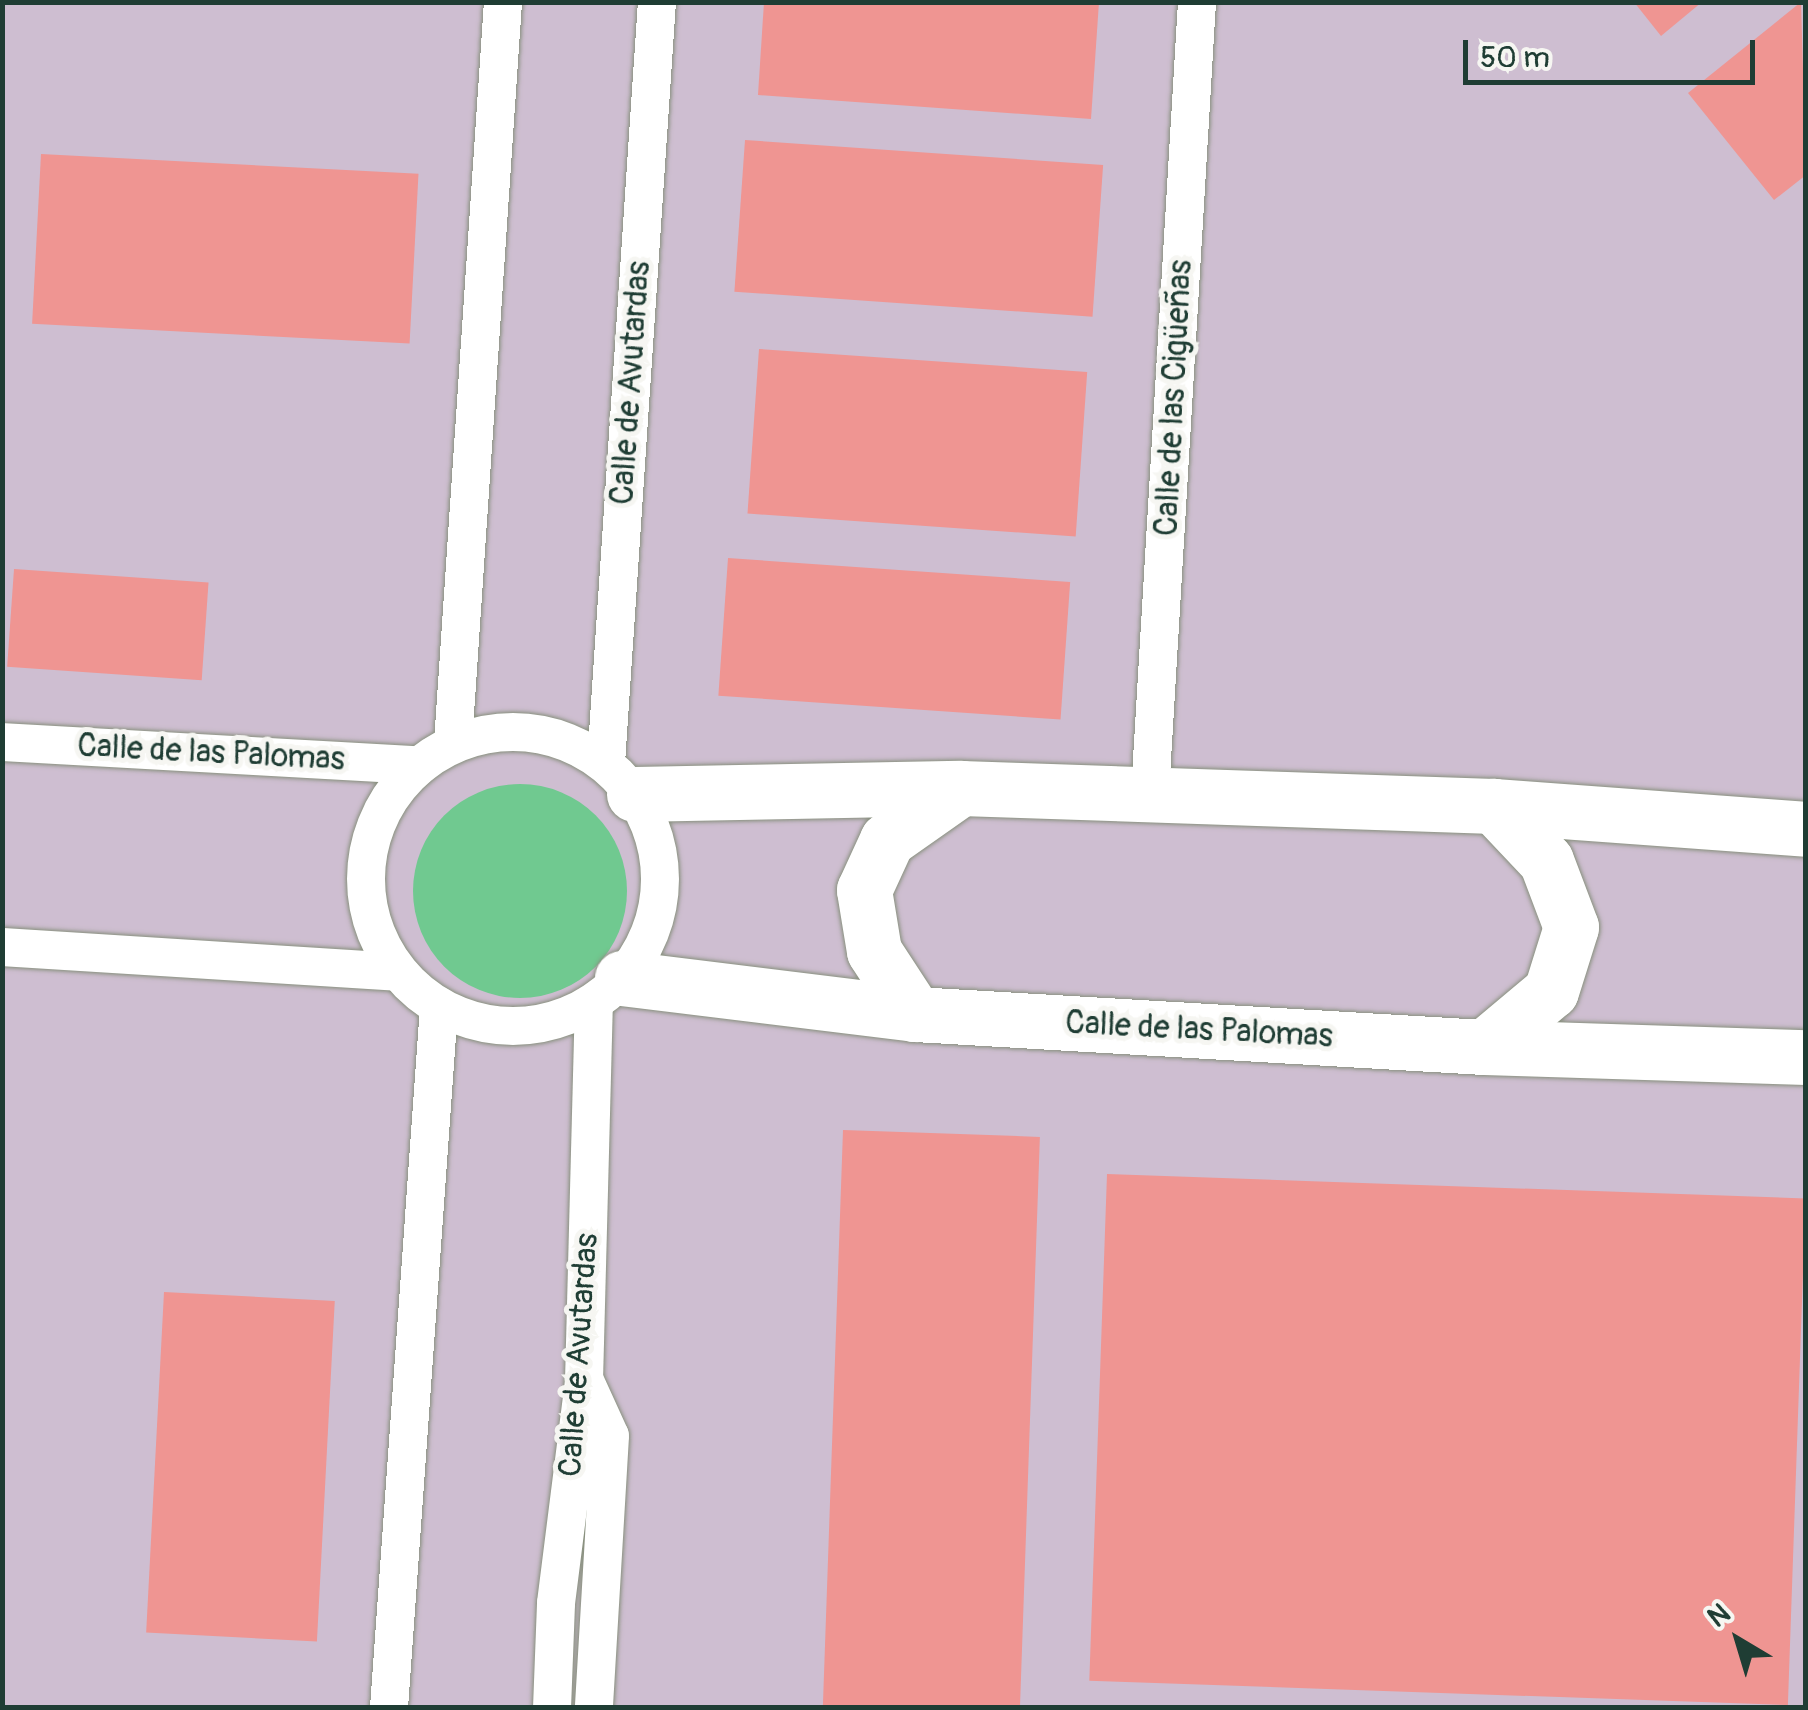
<!DOCTYPE html>
<meta charset="utf-8">
<style>
body{margin:0}
#map{position:relative;width:1808px;height:1710px;overflow:hidden;background:#f1e2c7;font-family:Pangolin,sans-serif}
div>[style]{position:absolute}
.industrial>*{inset:0;background:#cebed1;transform-origin:0 0}
.green>*{inset:0;background:#70c990}
.round{border-radius:50%}
.building>*{inset:0;background:#ef9592;transform-origin:0 0}
.roads{filter:drop-shadow(0 0 2px #88907e) drop-shadow(0 0 2px #88907e)}
.street>*{height:38px;margin:-19px;padding:0 19px;transform-origin:19px;border-radius:19px;background:#fff}
.street>.ring{margin:-19px;padding:0;box-sizing:content-box;background:none;border:38px solid #fff;border-radius:50%}
.secondary>*{height:55px;margin:-27.5px;padding:0 27.5px;transform-origin:27.5px;border-radius:27.5px;background:#fff}
span{translate:-50% -50%;white-space:nowrap;text-align:center;line-height:1.15;-webkit-text-stroke:10px #f6f6f2;paint-order:stroke}
.street-label{font-size:32px;color:#1f3d34}
.frame{position:absolute;inset:0;border:5px solid #1f3d34;pointer-events:none}
.north{position:absolute;left:1688px;top:1590px;width:100px;height:100px;-webkit-text-stroke:8px #f6f6f2;paint-order:stroke;rotate:322deg;font-size:28px;font-weight:700;line-height:40px;text-align:center;color:#1f3d34}
.north::after{content:'';display:block;margin:auto;width:35px;height:45px;background:#1f3d34;clip-path:polygon(50% 0,100% 100%,50% 72%,0 100%)}
.scale{position:absolute;left:1463px;top:40px;width:292px;height:45px;box-sizing:border-box;border:5px solid #1f3d34;border-top:0;padding-left:12px;font-size:30px;line-height:35px;white-space:nowrap;color:#1f3d34;-webkit-text-stroke:8px #f6f6f2;paint-order:stroke}
</style>
<div id="map">
<div class="industrial">
<i style="left:3px;top:3px;width:1802px;height:1704px"></i>
</div>
<div class="green">
<i class="round" style="left:413px;top:784px;width:214px;height:214px"></i>
</div>
<div class="building">
<i style="clip-path:polygon(764px 2px,1099px 2px,1091px 119px,758px 95px)"></i>
<i style="clip-path:polygon(1634px 2px,1702px 2px,1661px 36px)"></i>
<i style="clip-path:polygon(1801px 2px,1806px 175px,1774px 200px,1688px 93px)"></i>
<i style="left:745px;top:140px;width:359px;height:152px;rotate:4deg"></i>
<i style="left:41px;top:154px;width:378px;height:170px;rotate:3deg"></i>
<i style="left:759px;top:349px;width:329px;height:165px;rotate:4deg"></i>
<i style="left:728px;top:558px;width:343px;height:138px;rotate:4deg"></i>
<i style="left:14px;top:569px;width:195px;height:98px;rotate:4deg"></i>
<i style="left:843px;top:1130px;width:197px;height:578px;rotate:2deg"></i>
<i style="left:1107px;top:1174px;width:699px;height:507px;rotate:2deg"></i>
<i style="left:164px;top:1292px;width:171px;height:341px;rotate:3deg"></i>
</div>
<div class="roads">
<div class="street">
<i class="ring" style="left:366px;top:732px;width:256px;height:256px"></i>
<i style="left:2px;top:742px;width:418px;rotate:3.2deg"></i>
<i style="left:453px;top:743px;width:743px;rotate:-86.14deg"></i>
<i style="left:606px;top:763px;width:763px;rotate:-86.17deg"></i>
<i style="left:1150px;top:793px;width:792px;rotate:-86.6deg"></i>
<i style="left:2px;top:947px;width:397px;rotate:3.6deg"></i>
<i style="left:585px;top:1381px;width:60px;rotate:65.6deg"></i>
<i style="left:610px;top:1436px;width:272px;rotate:93.4deg"></i>
<i style="left:389px;top:1708px;width:703px;rotate:-85.92deg"></i>
<i style="left:552px;top:1708px;width:105px;rotate:-87.8deg"></i>
<i style="left:556px;top:1603px;width:224px;rotate:-82.8deg"></i>
<i style="left:584px;top:1381px;width:379px;rotate:-88.5deg"></i>
</div>
<div class="secondary">
<i style="left:634px;top:794px;width:327px;rotate:-1.1deg"></i>
<i style="left:961px;top:788px;width:533px;rotate:1.93deg"></i>
<i style="left:1494px;top:806px;width:313px;rotate:4.2deg"></i>
<i style="left:622px;top:978px;width:295px;rotate:7deg"></i>
<i style="left:915px;top:1014px;width:570px;rotate:3.32deg"></i>
<i style="left:1484px;top:1047px;width:322px;rotate:1.8deg"></i>
<i style="left:915px;top:1014px;width:75px;rotate:-123.1deg"></i>
<i style="left:874px;top:951px;width:62px;rotate:-99.3deg"></i>
<i style="left:864px;top:890px;width:55px;rotate:-65.3deg"></i>
<i style="left:887px;top:840px;width:90px;rotate:-35.1deg"></i>
<i style="left:1484px;top:1047px;width:87px;rotate:-39.9deg"></i>
<i style="left:1551px;top:991px;width:67px;rotate:-72.6deg"></i>
<i style="left:1571px;top:927px;width:71px;rotate:-110.7deg"></i>
<i style="left:1546px;top:861px;width:76px;rotate:-133.4deg"></i>
</div>
</div>
<div class="street-label">
<span style="left:631px;top:383px;rotate:-86deg">Calle de Avutardas</span>
<span style="left:1174px;top:398px;rotate:-87deg">Calle de las Cigüeñas</span>
<span style="left:211px;top:753px;rotate:3deg">Calle de las Palomas</span>
<span style="left:1199px;top:1030px;rotate:3deg">Calle de las Palomas</span>
<span style="left:579px;top:1355px;rotate:-86deg">Calle de Avutardas</span>
</div>
<div class="frame"></div>
<div class="north">N</div>
<div class="scale">50 m</div>
</div>
